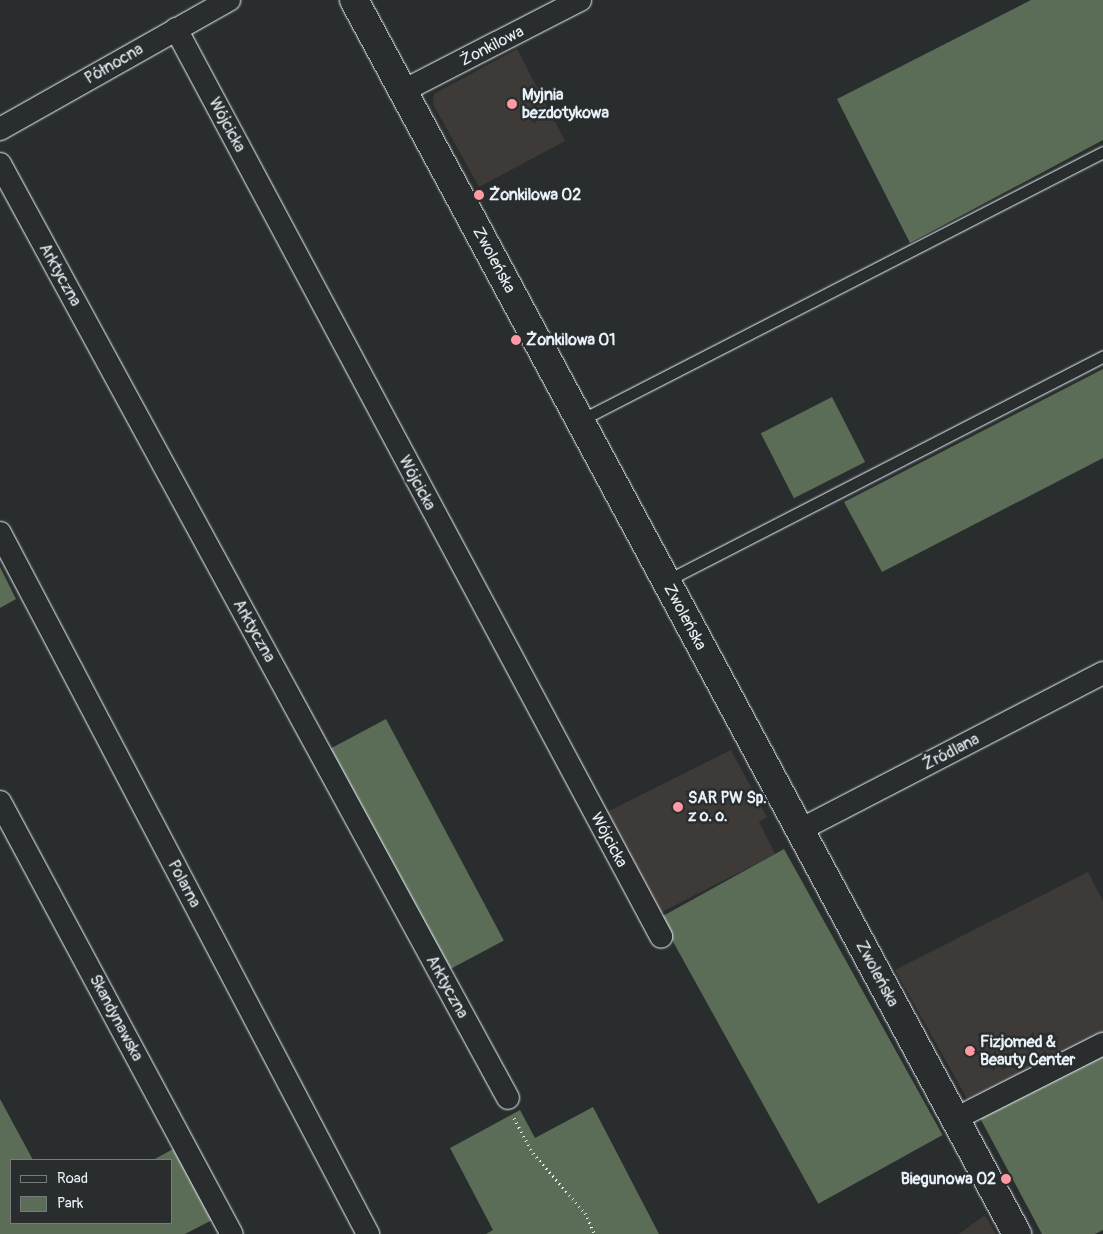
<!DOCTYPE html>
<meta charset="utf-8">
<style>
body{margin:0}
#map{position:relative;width:1103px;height:1234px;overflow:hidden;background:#2a2d2e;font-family:Pangolin,sans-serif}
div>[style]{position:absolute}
.built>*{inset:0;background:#3d3a38}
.green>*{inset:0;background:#5b6d57;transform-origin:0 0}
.path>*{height:3px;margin-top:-1.5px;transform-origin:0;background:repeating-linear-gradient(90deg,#e8f1f8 0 1px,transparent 0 5px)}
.roads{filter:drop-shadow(0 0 1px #e8f1f8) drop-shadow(0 0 1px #e8f1f8)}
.lane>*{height:11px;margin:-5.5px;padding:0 5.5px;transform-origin:5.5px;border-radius:5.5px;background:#2a2d2e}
.street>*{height:22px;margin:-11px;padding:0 11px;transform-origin:11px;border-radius:11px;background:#2a2d2e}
.secondary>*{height:28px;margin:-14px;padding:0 14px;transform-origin:14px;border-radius:14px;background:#2a2d2e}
.dots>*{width:14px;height:14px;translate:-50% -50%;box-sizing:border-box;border:2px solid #2a2d2e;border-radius:50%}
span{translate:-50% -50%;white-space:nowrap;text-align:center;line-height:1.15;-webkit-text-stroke:5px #2a2d2e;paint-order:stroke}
.street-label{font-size:16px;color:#e8f1f8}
.poi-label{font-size:16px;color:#e8f1f8;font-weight:700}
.left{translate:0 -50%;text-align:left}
.right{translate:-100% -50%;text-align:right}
.legend{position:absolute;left:10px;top:1159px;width:162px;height:65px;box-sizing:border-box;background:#2a2d2e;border:1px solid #767b7f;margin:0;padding:6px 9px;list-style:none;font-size:15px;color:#e8f1f8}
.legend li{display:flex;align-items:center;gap:10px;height:25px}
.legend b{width:25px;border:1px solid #767b7f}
</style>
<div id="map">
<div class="built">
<i style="clip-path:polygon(517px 49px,565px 141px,479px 187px,433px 104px,434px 94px)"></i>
<i style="clip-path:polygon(731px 750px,767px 817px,759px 822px,775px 854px,658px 914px,603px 814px)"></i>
<i style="clip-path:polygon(1088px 872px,1103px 901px,1103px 1036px,970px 1104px,895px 970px)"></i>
<i style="clip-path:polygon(985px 1215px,996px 1234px,959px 1234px)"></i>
</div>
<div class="green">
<i style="clip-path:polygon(1031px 0,1103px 0,1103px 140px,910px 243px,837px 99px)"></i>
<i style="clip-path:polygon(1103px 369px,1103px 458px,882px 572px,844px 502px)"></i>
<i style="left:832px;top:397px;width:73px;height:80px;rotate:63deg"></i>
<i style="clip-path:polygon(0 567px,16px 599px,0 608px)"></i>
<i style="left:386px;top:719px;width:251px;height:68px;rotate:62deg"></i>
<i style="left:784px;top:849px;width:327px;height:142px;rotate:61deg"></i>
<i style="clip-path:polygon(1103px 1054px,1103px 1230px,1095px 1234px,1042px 1234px,980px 1118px)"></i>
<i style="clip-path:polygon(0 1099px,33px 1160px,11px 1160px,11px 1223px,171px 1223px,171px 1160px,153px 1160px,175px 1148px,214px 1219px,185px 1234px,0 1234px)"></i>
<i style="clip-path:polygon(593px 1107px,659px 1234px,486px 1234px,493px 1230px,450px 1148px,520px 1110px,535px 1138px)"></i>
</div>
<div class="path">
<i style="left:514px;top:1118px;width:40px;rotate:62deg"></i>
<i style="left:533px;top:1153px;width:79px;rotate:49.1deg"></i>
<i style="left:585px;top:1213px;width:23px;rotate:65deg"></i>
</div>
<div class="roads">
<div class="lane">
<i style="left:579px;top:421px;width:589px;rotate:-27.17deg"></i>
<i style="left:666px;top:581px;width:492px;rotate:-27.2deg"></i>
</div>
<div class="street">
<i style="left:176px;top:29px;width:1029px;rotate:61.87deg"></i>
<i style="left:403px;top:91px;width:199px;rotate:-27.2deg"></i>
<i style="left:0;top:129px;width:263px;rotate:-29.4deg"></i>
<i style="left:0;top:164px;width:1063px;rotate:61.46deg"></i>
<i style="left:0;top:533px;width:792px;rotate:62.3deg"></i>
<i style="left:0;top:802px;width:490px;rotate:61.8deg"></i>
<i style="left:800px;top:830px;width:341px;rotate:-27.4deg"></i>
<i style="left:955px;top:1119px;width:166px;rotate:-26.9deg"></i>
</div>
<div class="secondary">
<i style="left:354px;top:0;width:1401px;rotate:61.75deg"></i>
</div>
</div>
<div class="dots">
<i style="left:512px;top:104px;background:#ff9aa2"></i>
<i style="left:479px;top:195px;background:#ff9aa2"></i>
<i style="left:516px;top:340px;background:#ff9aa2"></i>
<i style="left:678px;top:807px;background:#ff9aa2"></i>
<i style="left:970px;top:1051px;background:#ff9aa2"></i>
<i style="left:1006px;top:1179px;background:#ff9aa2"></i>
</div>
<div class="street-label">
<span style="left:492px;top:46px;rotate:-27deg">Żonkilowa</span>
<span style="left:114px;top:64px;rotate:-30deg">Północna</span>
<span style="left:227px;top:125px;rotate:62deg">Wójcicka</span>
<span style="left:494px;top:260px;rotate:62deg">Zwoleńska</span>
<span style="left:60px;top:275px;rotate:61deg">Arktyczna</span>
<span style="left:417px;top:483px;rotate:62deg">Wójcicka</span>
<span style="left:685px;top:617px;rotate:62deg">Zwoleńska</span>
<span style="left:254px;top:631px;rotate:61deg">Arktyczna</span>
<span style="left:951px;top:752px;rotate:-27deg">Źródlana</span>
<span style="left:609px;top:840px;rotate:62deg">Wójcicka</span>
<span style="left:184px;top:884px;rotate:62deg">Polarna</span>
<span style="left:877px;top:974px;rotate:62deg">Zwoleńska</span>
<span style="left:447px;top:987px;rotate:61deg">Arktyczna</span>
<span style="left:116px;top:1018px;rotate:62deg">Skandynawska</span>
</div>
<div class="poi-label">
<span class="left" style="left:522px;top:104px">Myjnia<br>bezdotykowa</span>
<span class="left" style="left:489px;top:195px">Żonkilowa 02</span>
<span class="left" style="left:526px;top:340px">Żonkilowa 01</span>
<span class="left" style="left:688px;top:807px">SAR PW Sp.<br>z o. o.</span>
<span class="left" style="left:980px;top:1051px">Fizjomed &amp;<br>Beauty Center</span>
<span class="right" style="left:996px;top:1179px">Biegunowa 02</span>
</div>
<ul class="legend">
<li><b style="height:6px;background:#2a2d2e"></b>Road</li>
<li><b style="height:14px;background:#5b6d57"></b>Park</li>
</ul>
</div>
